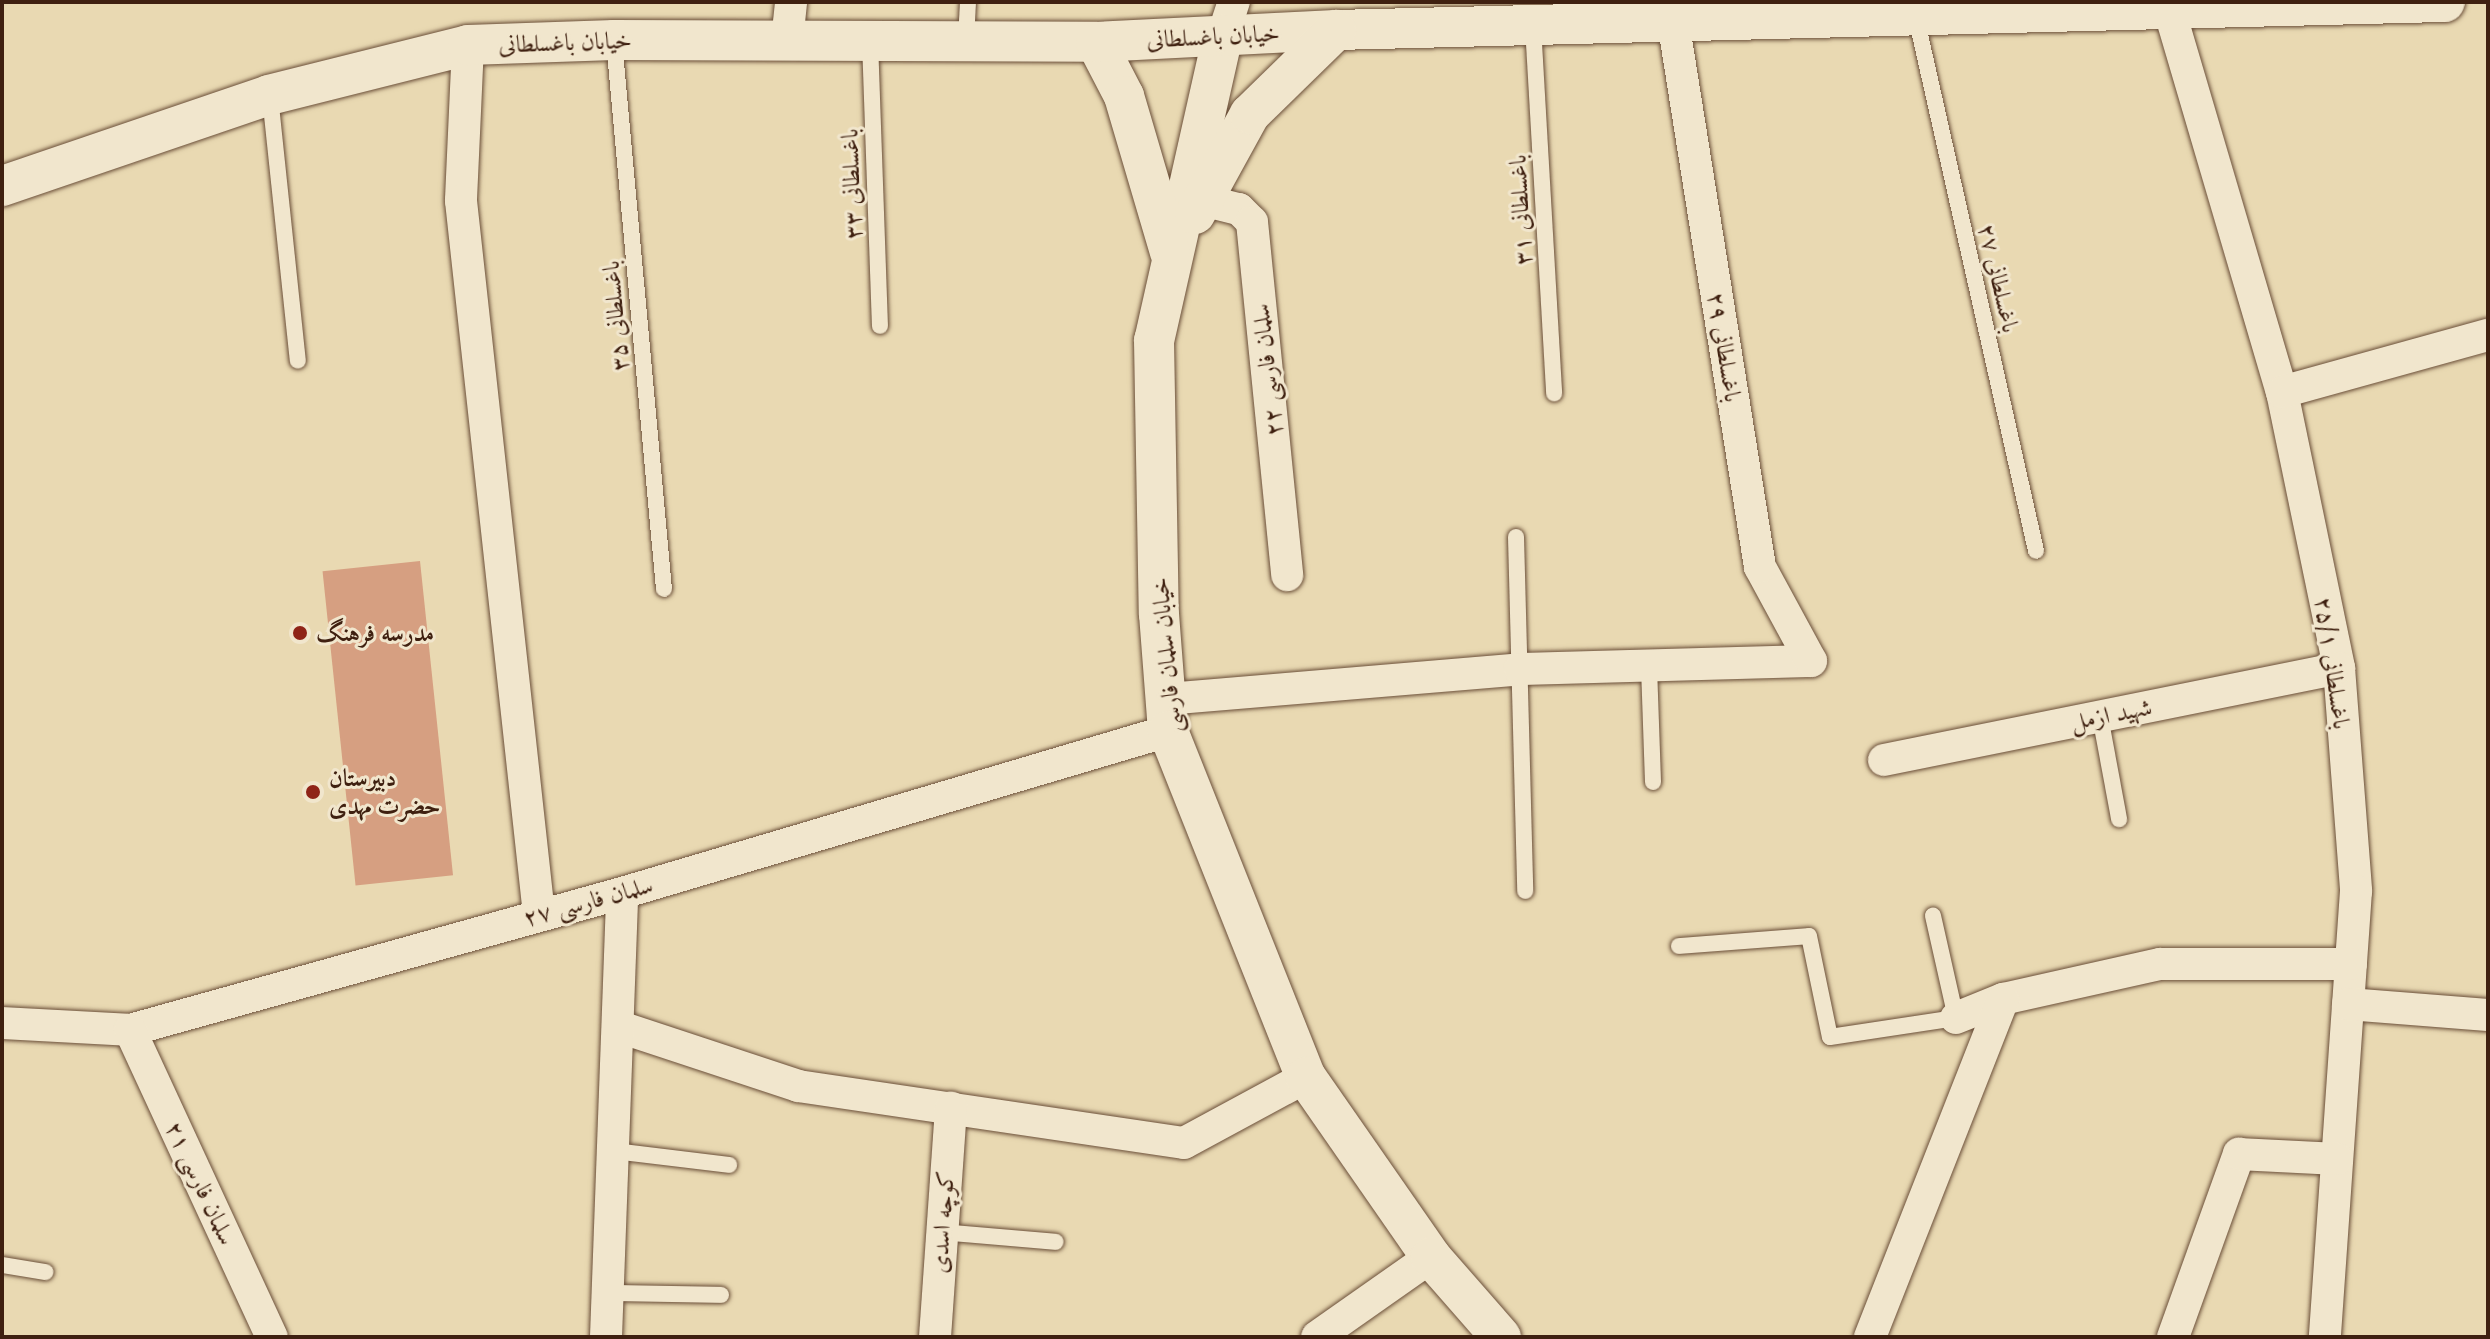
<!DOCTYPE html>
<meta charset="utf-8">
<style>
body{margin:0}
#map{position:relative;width:2490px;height:1339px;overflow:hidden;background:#e9d9b2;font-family:"Libre Caslon Text",Amiri,serif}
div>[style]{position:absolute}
.building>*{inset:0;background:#d69f81;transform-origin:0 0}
.roads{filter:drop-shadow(0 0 2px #6a4e38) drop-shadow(0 0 2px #6a4e38)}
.service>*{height:16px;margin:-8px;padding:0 8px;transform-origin:8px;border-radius:8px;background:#f1e6cd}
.minor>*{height:32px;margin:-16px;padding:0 16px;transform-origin:16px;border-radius:16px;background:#f1e6cd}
.tertiary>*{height:40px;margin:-20px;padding:0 20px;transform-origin:20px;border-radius:20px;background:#f1e6cd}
.dots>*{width:22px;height:22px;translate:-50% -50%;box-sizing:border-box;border:4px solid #f1e6cd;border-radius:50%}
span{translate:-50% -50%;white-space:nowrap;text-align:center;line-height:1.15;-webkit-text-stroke:6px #f1e6cd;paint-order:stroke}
.street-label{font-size:24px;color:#3f2010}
.poi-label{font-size:24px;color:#3f2010;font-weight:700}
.left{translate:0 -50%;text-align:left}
.frame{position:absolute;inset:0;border:4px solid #3f2010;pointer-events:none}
</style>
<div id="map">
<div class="building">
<i style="left:420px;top:561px;width:316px;height:98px;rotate:84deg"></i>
</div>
<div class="roads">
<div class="service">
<i style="left:1916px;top:17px;width:547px;rotate:77.33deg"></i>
<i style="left:1533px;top:26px;width:368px;rotate:86.7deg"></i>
<i style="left:966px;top:40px;width:38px;rotate:-87deg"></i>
<i style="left:614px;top:41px;width:550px;rotate:84.79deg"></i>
<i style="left:870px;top:41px;width:285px;rotate:88deg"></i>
<i style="left:270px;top:96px;width:266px;rotate:84deg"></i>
<i style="left:1516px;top:537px;width:354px;rotate:88.5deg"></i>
<i style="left:1649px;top:667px;width:115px;rotate:88deg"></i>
<i style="left:2100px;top:716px;width:105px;rotate:79.5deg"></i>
<i style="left:1679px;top:946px;width:130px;rotate:-4.4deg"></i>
<i style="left:1809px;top:936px;width:103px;rotate:78.3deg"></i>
<i style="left:1830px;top:1037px;width:127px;rotate:-8.6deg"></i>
<i style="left:1956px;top:1018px;width:105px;rotate:-102.7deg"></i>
<i style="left:614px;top:1151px;width:116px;rotate:6.9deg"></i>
<i style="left:940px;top:1232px;width:116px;rotate:4.9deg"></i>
<i style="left:2px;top:1265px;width:44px;rotate:9.2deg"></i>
<i style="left:608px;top:1293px;width:113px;rotate:1deg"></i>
</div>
<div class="minor">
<i style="left:2167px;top:2px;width:407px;rotate:73.6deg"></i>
<i style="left:2282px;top:392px;width:282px;rotate:78.3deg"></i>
<i style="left:2339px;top:668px;width:224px;rotate:85.6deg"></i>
<i style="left:2356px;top:891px;width:447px;rotate:94deg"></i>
<i style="left:1223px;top:35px;width:35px;rotate:-72deg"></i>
<i style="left:787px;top:41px;width:39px;rotate:-84deg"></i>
<i style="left:468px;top:45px;width:156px;rotate:92.6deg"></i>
<i style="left:461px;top:201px;width:717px;rotate:83.76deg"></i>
<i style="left:1202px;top:200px;width:38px;rotate:14deg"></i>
<i style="left:1239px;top:209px;width:18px;rotate:45deg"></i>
<i style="left:1252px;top:222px;width:355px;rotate:84.3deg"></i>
<i style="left:2282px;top:392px;width:214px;rotate:-15.5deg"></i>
<i style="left:1166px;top:699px;width:355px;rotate:-4.8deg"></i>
<i style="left:1520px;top:669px;width:291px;rotate:-1.6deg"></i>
<i style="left:1811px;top:661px;width:107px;rotate:-118.5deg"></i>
<i style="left:1760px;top:567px;width:553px;rotate:-99.05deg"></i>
<i style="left:1884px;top:760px;width:464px;rotate:-11.4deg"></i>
<i style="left:2348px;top:1004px;width:140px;rotate:4.5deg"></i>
<i style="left:1956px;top:1018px;width:51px;rotate:-22deg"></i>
<i style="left:2003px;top:999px;width:161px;rotate:-12.6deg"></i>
<i style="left:2160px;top:964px;width:191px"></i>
<i style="left:2px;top:1023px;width:128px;rotate:3.1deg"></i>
<i style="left:130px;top:1030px;width:511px;rotate:-15.56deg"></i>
<i style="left:622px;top:893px;width:570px;rotate:-16.53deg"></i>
<i style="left:620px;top:1027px;width:188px;rotate:18.3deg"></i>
<i style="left:798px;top:1086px;width:390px;rotate:8.4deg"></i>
<i style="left:1184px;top:1143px;width:139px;rotate:-28.4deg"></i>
<i style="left:130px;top:1030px;width:338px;rotate:65.2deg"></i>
<i style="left:606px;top:1337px;width:444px;rotate:-87.9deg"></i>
<i style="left:935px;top:1337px;width:230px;rotate:-86deg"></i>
<i style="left:1317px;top:1337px;width:139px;rotate:-35.1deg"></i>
<i style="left:1870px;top:1337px;width:363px;rotate:-68.5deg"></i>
<i style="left:2173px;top:1337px;width:195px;rotate:-70.2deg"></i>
<i style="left:2239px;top:1154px;width:98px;rotate:2.9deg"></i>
</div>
<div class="tertiary">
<i style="left:1223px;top:35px;width:313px;rotate:102.7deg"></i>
<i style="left:1154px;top:340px;width:274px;rotate:89deg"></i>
<i style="left:1159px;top:614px;width:117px;rotate:85.6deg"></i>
<i style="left:1168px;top:731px;width:373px;rotate:68.3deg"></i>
<i style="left:1306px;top:1077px;width:219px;rotate:55.2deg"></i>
<i style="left:1431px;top:1257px;width:106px;rotate:48.8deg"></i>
<i style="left:1096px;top:42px;width:61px;rotate:62.6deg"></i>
<i style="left:1124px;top:96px;width:163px;rotate:73.6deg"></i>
<i style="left:2px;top:186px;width:282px;rotate:-18.8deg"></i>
<i style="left:269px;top:95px;width:205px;rotate:-14.1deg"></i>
<i style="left:468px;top:45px;width:146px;rotate:-2deg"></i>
<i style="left:614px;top:40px;width:482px;rotate:0.2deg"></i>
<i style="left:1096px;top:42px;width:240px;rotate:-2.9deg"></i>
<i style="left:1336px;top:30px;width:1109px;rotate:-1.45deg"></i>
<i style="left:1195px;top:214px;width:114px;rotate:-61.2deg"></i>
<i style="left:1250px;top:114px;width:120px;rotate:-44.3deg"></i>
</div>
</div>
<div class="dots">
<i style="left:300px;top:633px;background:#8f2418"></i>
<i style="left:313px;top:792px;background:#8f2418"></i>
</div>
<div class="street-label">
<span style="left:1213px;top:36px;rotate:-3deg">خیابان باغسلطانی</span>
<span style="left:565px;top:42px;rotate:-2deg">خیابان باغسلطانی</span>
<span style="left:851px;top:184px;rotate:-92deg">باغسلطانی ۳۳</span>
<span style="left:1520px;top:210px;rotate:-93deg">باغسلطانی ۳۱</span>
<span style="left:1999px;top:278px;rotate:77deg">باغسلطانی ۲۷</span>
<span style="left:615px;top:316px;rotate:-95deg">باغسلطانی ۳۵</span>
<span style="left:1725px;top:347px;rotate:81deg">باغسلطانی ۲۹</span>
<span style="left:1267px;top:370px;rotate:-96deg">سلمان فارسی ۲۲</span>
<span style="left:1166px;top:655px;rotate:-95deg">خیابان سلمان فارسی</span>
<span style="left:2333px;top:663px;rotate:82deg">باغسلطانی ۲۵/۱</span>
<span style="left:2111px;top:714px;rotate:-11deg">شهید ازمل</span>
<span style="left:588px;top:901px;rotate:-15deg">سلمان فارسی ۲۷</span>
<span style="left:201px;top:1183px;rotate:65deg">سلمان فارسی ۲۱</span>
<span style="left:942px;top:1222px;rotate:-86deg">کوچه اسدی</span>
</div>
<div class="poi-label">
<span class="left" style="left:316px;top:633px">مدرسه فرهنگ</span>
<span class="left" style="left:329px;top:792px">دبیرستان<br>حضرت مهدی</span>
</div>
<div class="frame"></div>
</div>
